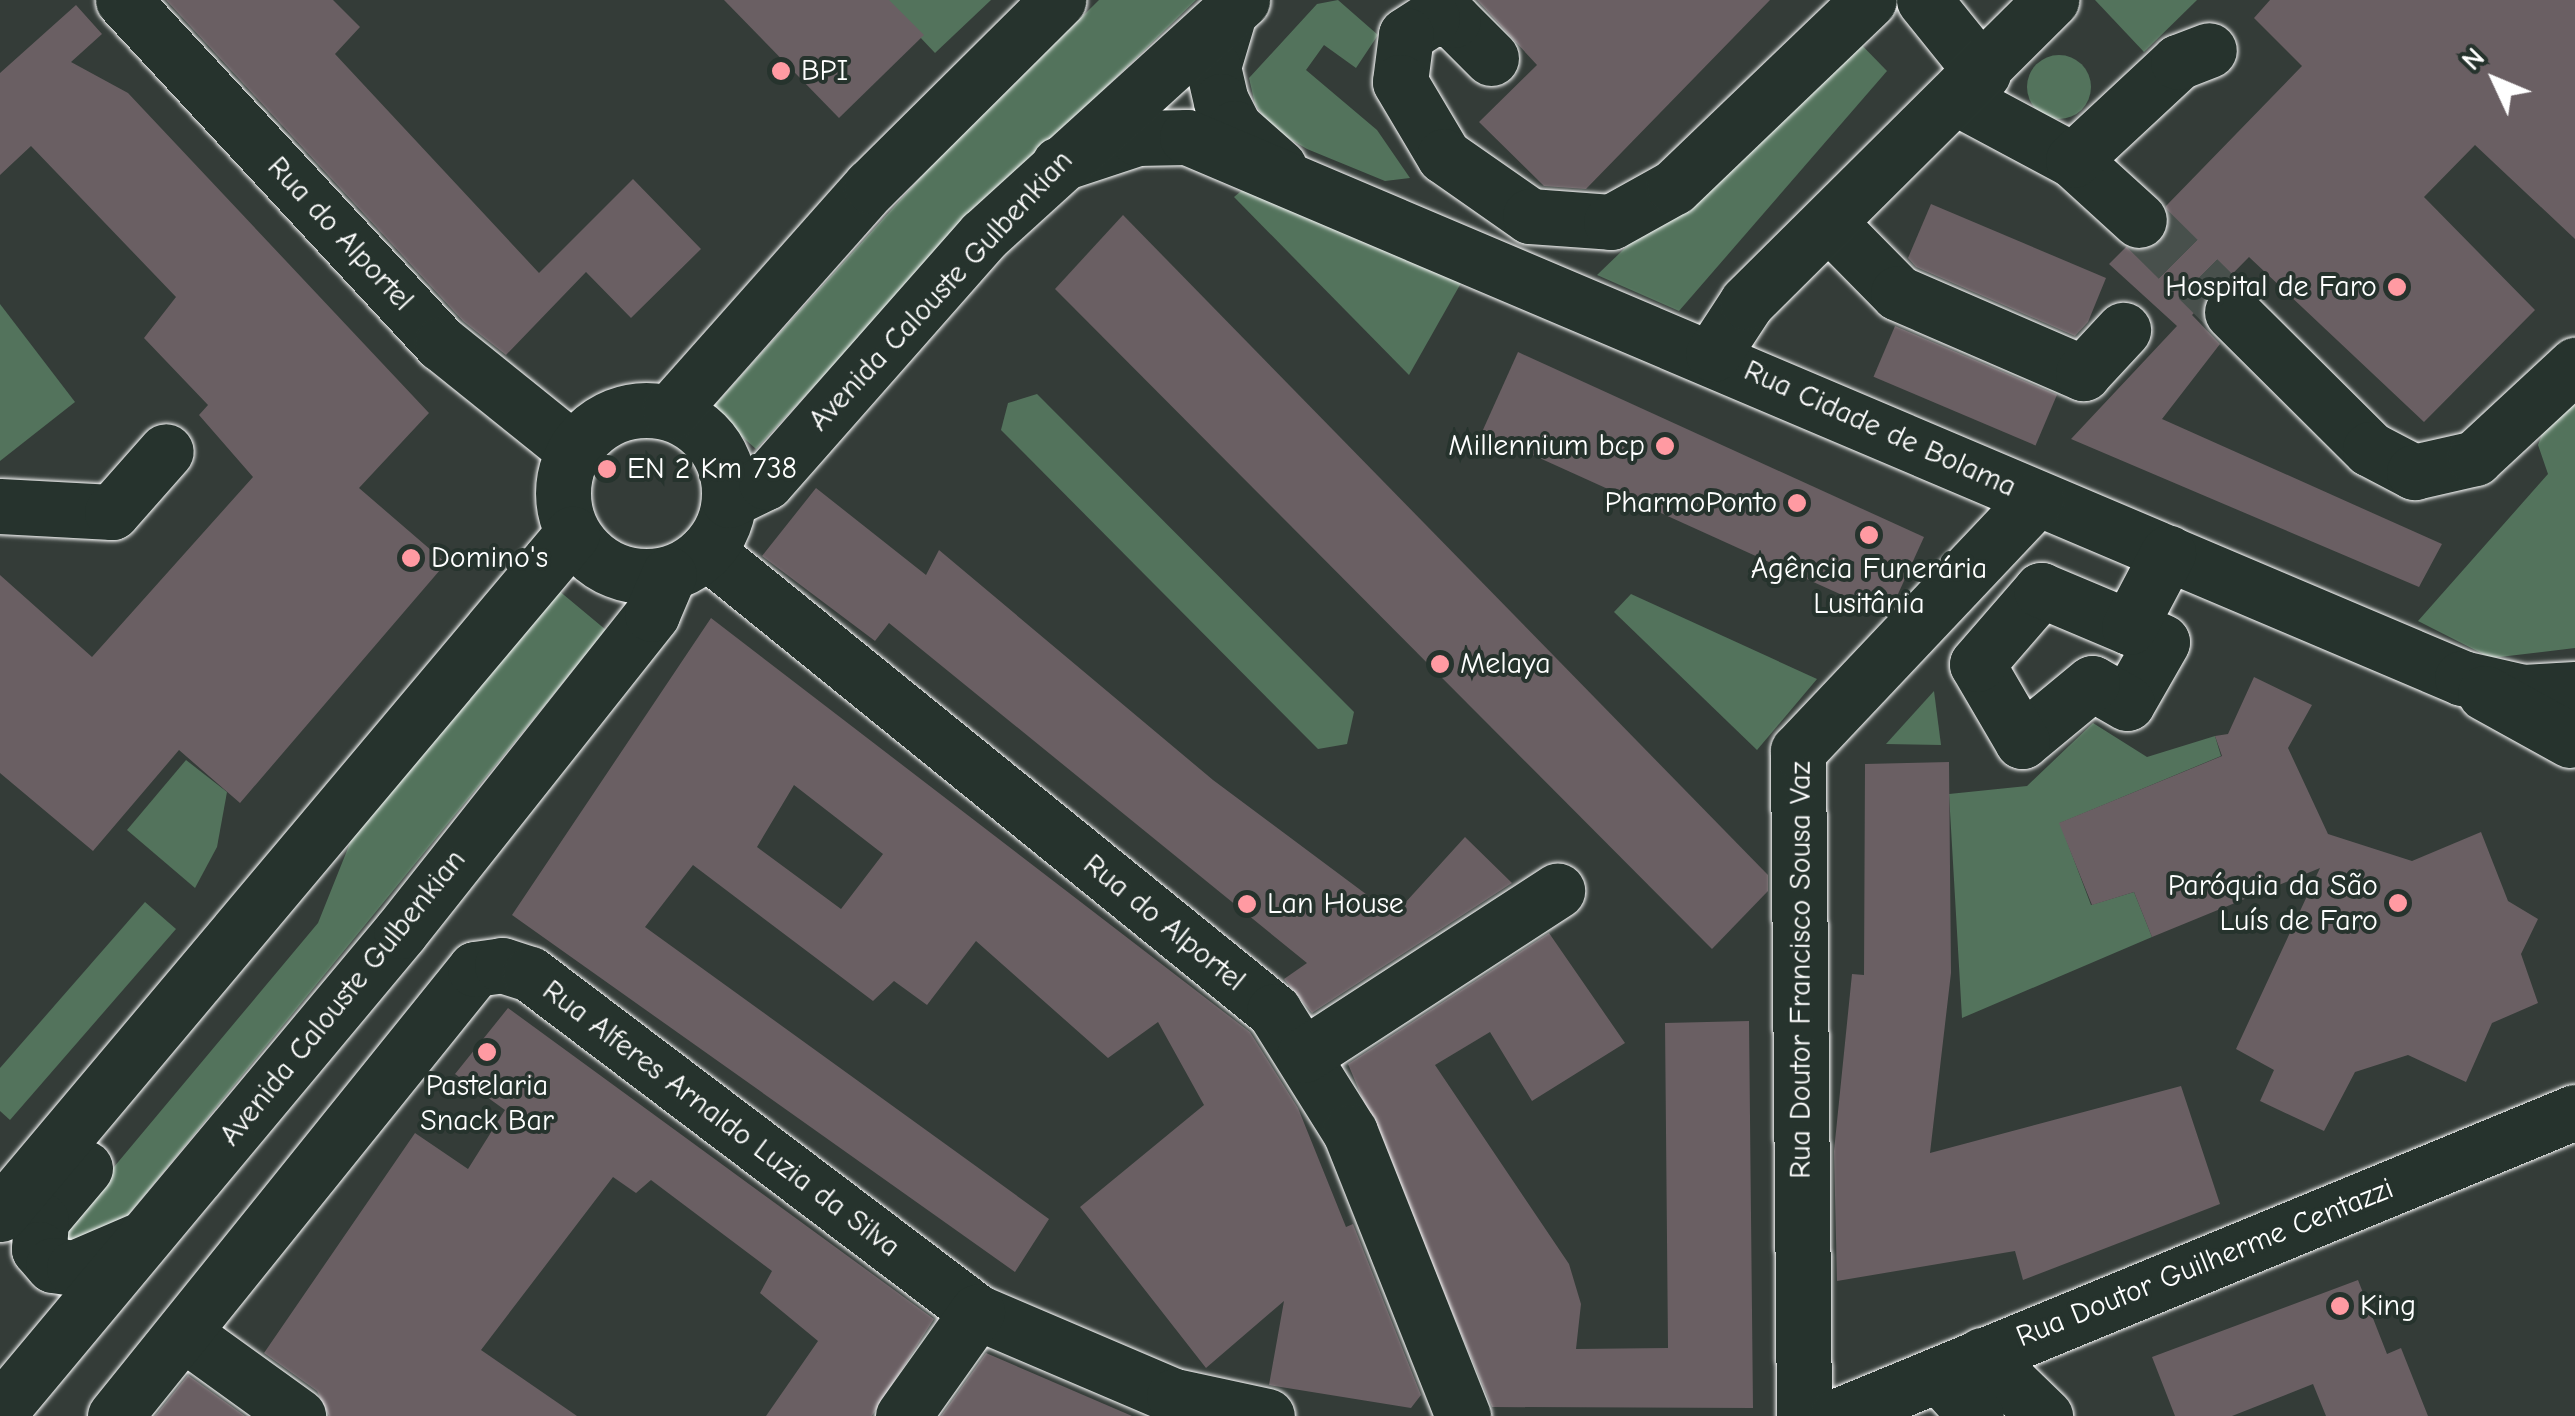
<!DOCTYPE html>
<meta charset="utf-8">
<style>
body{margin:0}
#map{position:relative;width:2575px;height:1416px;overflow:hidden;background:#343c38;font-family:"Comic Neue",sans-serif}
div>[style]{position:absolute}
.green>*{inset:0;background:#53735c}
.round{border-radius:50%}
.building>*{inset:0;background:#6a5f63;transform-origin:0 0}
.minor-tunnel>*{height:55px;margin-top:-27.5px;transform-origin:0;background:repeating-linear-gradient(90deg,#48504c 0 55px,transparent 0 83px)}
.roads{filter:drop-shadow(0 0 2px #fff) drop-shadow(0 0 2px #fff)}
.minor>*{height:55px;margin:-27.5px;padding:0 27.5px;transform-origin:27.5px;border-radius:27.5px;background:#26332d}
.major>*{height:55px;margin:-27.5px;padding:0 27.5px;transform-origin:27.5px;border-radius:27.5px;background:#26332d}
.major>.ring{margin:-27.5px;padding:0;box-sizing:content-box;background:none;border:55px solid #26332d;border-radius:50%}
.dots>*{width:28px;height:28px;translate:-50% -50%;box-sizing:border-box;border:5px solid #26332d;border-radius:50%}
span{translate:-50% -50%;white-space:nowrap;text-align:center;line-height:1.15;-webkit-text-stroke:8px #26332d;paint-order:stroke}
.poi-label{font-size:30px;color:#fff}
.left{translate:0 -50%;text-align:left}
.right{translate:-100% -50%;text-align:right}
.street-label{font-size:30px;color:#fff}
.north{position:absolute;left:2445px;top:30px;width:100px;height:100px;-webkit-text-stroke:8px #26332d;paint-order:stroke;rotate:314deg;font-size:28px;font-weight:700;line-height:40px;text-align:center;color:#fff}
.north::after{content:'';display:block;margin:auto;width:35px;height:45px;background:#fff;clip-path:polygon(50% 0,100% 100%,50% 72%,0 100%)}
</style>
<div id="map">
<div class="green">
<i style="clip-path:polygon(885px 0,991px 0,935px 53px)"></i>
<i style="clip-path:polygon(1099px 0,1196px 0,963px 226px,756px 449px,711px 409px,930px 167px)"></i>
<i style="clip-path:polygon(1338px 0,1378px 35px,1356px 68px,1324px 45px,1306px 70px,1377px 130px,1410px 178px,1385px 181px,1307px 149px,1271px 128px,1255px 104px,1249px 78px,1317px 4px)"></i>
<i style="clip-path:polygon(2095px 0,2197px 0,2144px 52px)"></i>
<i style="clip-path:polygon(1849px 32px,1887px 71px,1679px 311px,1597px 275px)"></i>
<i class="round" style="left:2027px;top:55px;width:64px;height:64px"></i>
<i style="clip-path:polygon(1246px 187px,1461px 283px,1409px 375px,1234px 197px)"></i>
<i style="clip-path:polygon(0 304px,75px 402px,0 461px)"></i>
<i style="clip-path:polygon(2575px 389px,2575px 648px,2491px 658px,2418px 621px,2548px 474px,2538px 445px,2552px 407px)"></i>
<i style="clip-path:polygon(1037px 394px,1354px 712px,1347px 744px,1318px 749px,1001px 430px,1008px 403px)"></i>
<i style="clip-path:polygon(558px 590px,606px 630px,107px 1241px,68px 1244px,63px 1229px,78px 1210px,318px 923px,352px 838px)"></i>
<i style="clip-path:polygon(1631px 594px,1817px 679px,1757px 750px,1614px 612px)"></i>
<i style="clip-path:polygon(1934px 691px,1941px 745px,1886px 744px)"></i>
<i style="clip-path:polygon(2093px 723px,2147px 757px,2215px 736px,2221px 756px,2060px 823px,2091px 905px,2134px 892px,2152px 937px,1962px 1018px,1949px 794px,2027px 786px)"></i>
<i style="clip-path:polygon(186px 760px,227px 792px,217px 847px,195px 888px,127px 830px)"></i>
<i style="clip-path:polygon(145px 902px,176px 929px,10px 1120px,0 1111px,0 1068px)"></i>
</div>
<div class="building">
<i style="clip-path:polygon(166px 0,333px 0,360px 27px,335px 54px,539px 273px,633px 179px,701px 249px,631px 318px,586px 272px,506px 355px,463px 321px)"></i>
<i style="clip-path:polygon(724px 0,889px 0,924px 35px,839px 118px)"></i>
<i style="clip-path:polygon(1477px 0,1770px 0,1586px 189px,1544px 186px,1479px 122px,1537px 65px)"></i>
<i style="clip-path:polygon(2270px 0,2575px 0,2575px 239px,2475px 145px,2424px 197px,2535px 310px,2424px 422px,2249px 257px,2192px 315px,2220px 344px,2162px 419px,2442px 544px,2419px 587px,2071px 439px,2177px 326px,2109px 264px,2126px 247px,2161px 242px,2166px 206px,2302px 66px,2254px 18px)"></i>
<i style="clip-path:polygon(76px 5px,102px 34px,71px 62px,128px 93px,429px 413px,359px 488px,446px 563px,240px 803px,179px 750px,93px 851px,0 773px,0 575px,92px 657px,253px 477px,199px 415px,208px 405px,144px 338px,176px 297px,31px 146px,0 175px,0 73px)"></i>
<i style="clip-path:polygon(1931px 204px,2106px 278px,2088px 322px,2075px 336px,1916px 267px,1908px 258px)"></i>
<i style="clip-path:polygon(1123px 215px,1768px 875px,1768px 891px,1712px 949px,1055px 289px)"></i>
<i style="left:1895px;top:326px;width:176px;height:55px;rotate:23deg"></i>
<i style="clip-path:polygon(1518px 352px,1924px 537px,1893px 605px,1884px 614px,1482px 432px)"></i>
<i style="clip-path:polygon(816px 488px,926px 575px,939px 550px,1213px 780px,1394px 915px,1465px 837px,1512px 883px,1312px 1013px,1284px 979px,1307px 963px,889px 623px,875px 641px,762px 556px)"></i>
<i style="clip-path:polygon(evenodd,711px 618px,1250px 1032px,1298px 1108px,1346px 1227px,1353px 1224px,1421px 1395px,1411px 1408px,1269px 1385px,1284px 1301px,1206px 1368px,1080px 1207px,1204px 1105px,1158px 1022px,1108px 1058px,976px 941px,927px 1005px,894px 981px,873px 1001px,693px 865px,645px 927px,1049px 1219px,1015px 1272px,512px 915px,711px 618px,794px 785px,883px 854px,841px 909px,757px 847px,794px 785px)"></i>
<i style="clip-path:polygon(2254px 677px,2312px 705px,2288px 748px,2328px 834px,2412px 861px,2481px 832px,2508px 901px,2538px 919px,2521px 954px,2538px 1003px,2492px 1023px,2466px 1082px,2408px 1055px,2355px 1072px,2324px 1131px,2260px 1101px,2274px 1070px,2236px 1049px,2320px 868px,2152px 937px,2134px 892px,2092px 905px,2059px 823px,2222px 756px,2215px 736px,2228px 734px)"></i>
<i style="clip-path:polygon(1949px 762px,1951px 973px,1930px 1153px,2181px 1086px,2220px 1204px,2023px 1280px,2015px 1251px,1837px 1281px,1834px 1151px,1852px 974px,1864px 975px,1865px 764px)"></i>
<i style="clip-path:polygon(1549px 933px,1625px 1043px,1532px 1101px,1490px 1032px,1435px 1065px,1569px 1264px,1581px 1304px,1576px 1349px,1668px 1348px,1665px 1023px,1749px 1021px,1753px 1408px,1492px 1407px,1348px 1064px)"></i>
<i style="clip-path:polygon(508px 1008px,934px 1319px,872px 1416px,766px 1416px,818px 1341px,760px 1293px,772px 1271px,651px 1180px,636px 1193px,613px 1177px,481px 1350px,577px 1416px,329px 1416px,317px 1391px,264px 1353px,415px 1133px,468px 1169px,505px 1110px,455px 1074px)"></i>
<i style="clip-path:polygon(2358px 1280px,2387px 1354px,2401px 1348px,2428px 1416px,2326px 1416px,2313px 1384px,2232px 1416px,2175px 1416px,2152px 1357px)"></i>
<i style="clip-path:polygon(986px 1353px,1132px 1416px,941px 1416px)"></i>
<i style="clip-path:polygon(188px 1375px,245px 1416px,155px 1416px)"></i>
</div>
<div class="minor-tunnel">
<i style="left:2139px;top:220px;width:131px;rotate:44.7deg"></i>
</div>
<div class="roads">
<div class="minor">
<i style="left:1924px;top:0;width:94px;rotate:51.1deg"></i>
<i style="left:1230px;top:10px;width:59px;rotate:106.6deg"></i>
<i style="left:1213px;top:67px;width:35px;rotate:77deg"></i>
<i style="left:1221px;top:101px;width:30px;rotate:63deg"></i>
<i style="left:1235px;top:128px;width:59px;rotate:41.6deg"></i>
<i style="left:1491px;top:58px;width:54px;rotate:-135deg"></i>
<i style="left:1453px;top:20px;width:21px;rotate:-175deg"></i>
<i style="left:1432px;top:18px;width:31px;rotate:147deg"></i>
<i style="left:1406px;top:35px;width:47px;rotate:97.3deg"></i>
<i style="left:1400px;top:82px;width:86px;rotate:59.3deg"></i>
<i style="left:1444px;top:156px;width:105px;rotate:34.9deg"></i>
<i style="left:1530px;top:216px;width:81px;rotate:4.2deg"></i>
<i style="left:1611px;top:222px;width:72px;rotate:-29.1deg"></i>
<i style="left:1674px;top:187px;width:270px;rotate:-43.8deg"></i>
<i style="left:1957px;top:98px;width:132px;rotate:28.1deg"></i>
<i style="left:2073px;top:160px;width:89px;rotate:42.3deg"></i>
<i style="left:2073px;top:160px;width:144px;rotate:-43deg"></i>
<i style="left:2178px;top:62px;width:33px;rotate:-21deg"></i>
<i style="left:1059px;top:164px;width:82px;rotate:-18.4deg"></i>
<i style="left:1137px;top:138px;width:50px;rotate:-1.1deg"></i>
<i style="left:1187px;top:137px;width:1385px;rotate:22.99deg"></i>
<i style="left:2462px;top:678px;width:63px;rotate:12.9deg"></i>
<i style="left:2523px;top:692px;width:52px;rotate:-3.3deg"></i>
<i style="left:1831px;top:225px;width:95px;rotate:45.4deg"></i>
<i style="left:1898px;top:293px;width:202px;rotate:23.4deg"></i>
<i style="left:2083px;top:373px;width:59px;rotate:-47.1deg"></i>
<i style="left:2232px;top:312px;width:194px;rotate:44.8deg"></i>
<i style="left:2370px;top:449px;width:50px;rotate:27.6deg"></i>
<i style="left:2414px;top:472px;width:63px;rotate:-12.9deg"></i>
<i style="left:2475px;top:458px;width:137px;rotate:-42.9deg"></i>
<i style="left:1713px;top:354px;width:62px;rotate:-56.8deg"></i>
<i style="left:1747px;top:302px;width:429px;rotate:-44.8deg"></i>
<i style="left:0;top:506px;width:112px;rotate:3.1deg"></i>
<i style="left:112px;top:512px;width:81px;rotate:-48.5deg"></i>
<i style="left:706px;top:551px;width:731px;rotate:39deg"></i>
<i style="left:1274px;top:1011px;width:143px;rotate:57.9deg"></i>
<i style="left:1350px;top:1132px;width:306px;rotate:68.3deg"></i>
<i style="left:2129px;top:627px;width:36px;rotate:24deg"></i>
<i style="left:2162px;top:642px;width:70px;rotate:119.8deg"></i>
<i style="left:2127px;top:703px;width:40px;rotate:-150.3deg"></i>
<i style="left:2092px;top:683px;width:91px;rotate:140.4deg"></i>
<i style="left:2022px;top:741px;width:89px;rotate:-120.3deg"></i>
<i style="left:1977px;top:664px;width:98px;rotate:-49.1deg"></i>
<i style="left:2041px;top:590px;width:95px;rotate:22.8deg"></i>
<i style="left:2129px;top:627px;width:84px;rotate:-62.2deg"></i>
<i style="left:2485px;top:693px;width:97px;rotate:28.9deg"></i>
<i style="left:1304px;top:1055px;width:302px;rotate:-33deg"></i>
<i style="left:183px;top:1333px;width:142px;rotate:35.8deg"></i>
<i style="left:1982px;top:1355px;width:88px;rotate:44.1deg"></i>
<i style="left:1939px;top:1375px;width:55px;rotate:47.9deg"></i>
<i style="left:115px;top:1416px;width:574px;rotate:-51.15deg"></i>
<i style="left:475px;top:969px;width:27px;rotate:-8deg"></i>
<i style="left:502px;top:965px;width:29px;rotate:18deg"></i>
<i style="left:530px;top:974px;width:560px;rotate:37.09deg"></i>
<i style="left:977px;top:1312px;width:214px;rotate:23.1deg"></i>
<i style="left:1174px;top:1396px;width:95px;rotate:12.1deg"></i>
<i style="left:903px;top:1416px;width:128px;rotate:-54.6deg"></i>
<i style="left:1804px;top:1416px;width:665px;rotate:-90.52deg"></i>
<i style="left:1798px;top:751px;width:347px;rotate:-46.6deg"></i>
<i style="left:1837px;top:1416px;width:798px;rotate:-22.39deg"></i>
</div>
<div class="major">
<i style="left:123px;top:0;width:469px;rotate:47.2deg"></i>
<i style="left:442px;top:344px;width:169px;rotate:38.8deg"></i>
<i class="ring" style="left:563px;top:410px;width:111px;height:111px"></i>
<i style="left:670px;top:412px;width:302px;rotate:-48.4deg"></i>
<i style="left:871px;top:186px;width:264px;rotate:-44.8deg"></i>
<i style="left:729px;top:500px;width:41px;rotate:-25.9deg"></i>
<i style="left:766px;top:482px;width:329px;rotate:-48.6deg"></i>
<i style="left:984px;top:235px;width:349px;rotate:-42.3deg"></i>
<i style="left:85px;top:1168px;width:68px;rotate:130.2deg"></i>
<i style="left:41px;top:1220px;width:29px;rotate:94deg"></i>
<i style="left:39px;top:1249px;width:21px;rotate:49deg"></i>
<i style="left:53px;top:1265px;width:21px;rotate:8deg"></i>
<i style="left:74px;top:1268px;width:69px;rotate:-23.2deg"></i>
<i style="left:0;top:1214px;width:889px;rotate:-49.93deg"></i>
<i style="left:0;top:1411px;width:625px;rotate:-50.12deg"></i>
<i style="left:401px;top:931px;width:404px;rotate:-51.6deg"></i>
<i style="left:652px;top:614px;width:43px;rotate:-67deg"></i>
</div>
</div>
<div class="dots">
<i style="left:781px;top:71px;background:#ff9aa2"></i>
<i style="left:2397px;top:287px;background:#ff9aa2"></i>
<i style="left:1665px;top:446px;background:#ff9aa2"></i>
<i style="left:607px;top:469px;background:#ff9aa2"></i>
<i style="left:1797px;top:503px;background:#ff9aa2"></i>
<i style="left:1869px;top:535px;background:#ff9aa2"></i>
<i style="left:411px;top:558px;background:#ff9aa2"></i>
<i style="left:1440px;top:664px;background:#ff9aa2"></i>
<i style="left:2398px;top:903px;background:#ff9aa2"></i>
<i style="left:1247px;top:904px;background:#ff9aa2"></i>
<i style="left:487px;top:1052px;background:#ff9aa2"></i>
<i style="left:2340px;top:1306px;background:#ff9aa2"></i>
</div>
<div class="poi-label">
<span class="left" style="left:801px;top:71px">BPI</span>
<span class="right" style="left:2377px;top:287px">Hospital de Faro</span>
<span class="right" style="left:1645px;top:446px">Millennium bcp</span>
<span class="left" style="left:627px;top:469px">EN 2 Km 738</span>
<span class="right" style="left:1777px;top:503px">PharmoPonto</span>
<span class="left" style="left:431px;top:558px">Domino's</span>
<span style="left:1869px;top:586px">Agência Funerária<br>Lusitânia</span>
<span class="left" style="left:1460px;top:664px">Melaya</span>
<span class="right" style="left:2378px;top:903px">Paróquia da São<br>Luís de Faro</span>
<span class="left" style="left:1267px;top:904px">Lan House</span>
<span style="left:487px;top:1103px">Pastelaria<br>Snack Bar</span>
<span class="left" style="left:2360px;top:1306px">King</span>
</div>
<div class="street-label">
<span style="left:340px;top:234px;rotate:47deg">Rua do Alportel</span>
<span style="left:941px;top:291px;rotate:-47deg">Avenida Calouste Gulbenkian</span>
<span style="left:1880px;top:429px;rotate:24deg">Rua Cidade de Bolama</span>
<span style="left:1164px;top:923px;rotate:39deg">Rua do Alportel</span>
<span style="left:1801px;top:970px;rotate:-90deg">Rua Doutor Francisco Sousa Vaz</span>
<span style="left:343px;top:998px;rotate:-51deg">Avenida Calouste Gulbenkian</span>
<span style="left:721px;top:1119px;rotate:37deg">Rua Alferes Arnaldo Luzia da Silva</span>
<span style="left:2205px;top:1263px;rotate:-22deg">Rua Doutor Guilherme Centazzi</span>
</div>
<div class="north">N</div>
</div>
